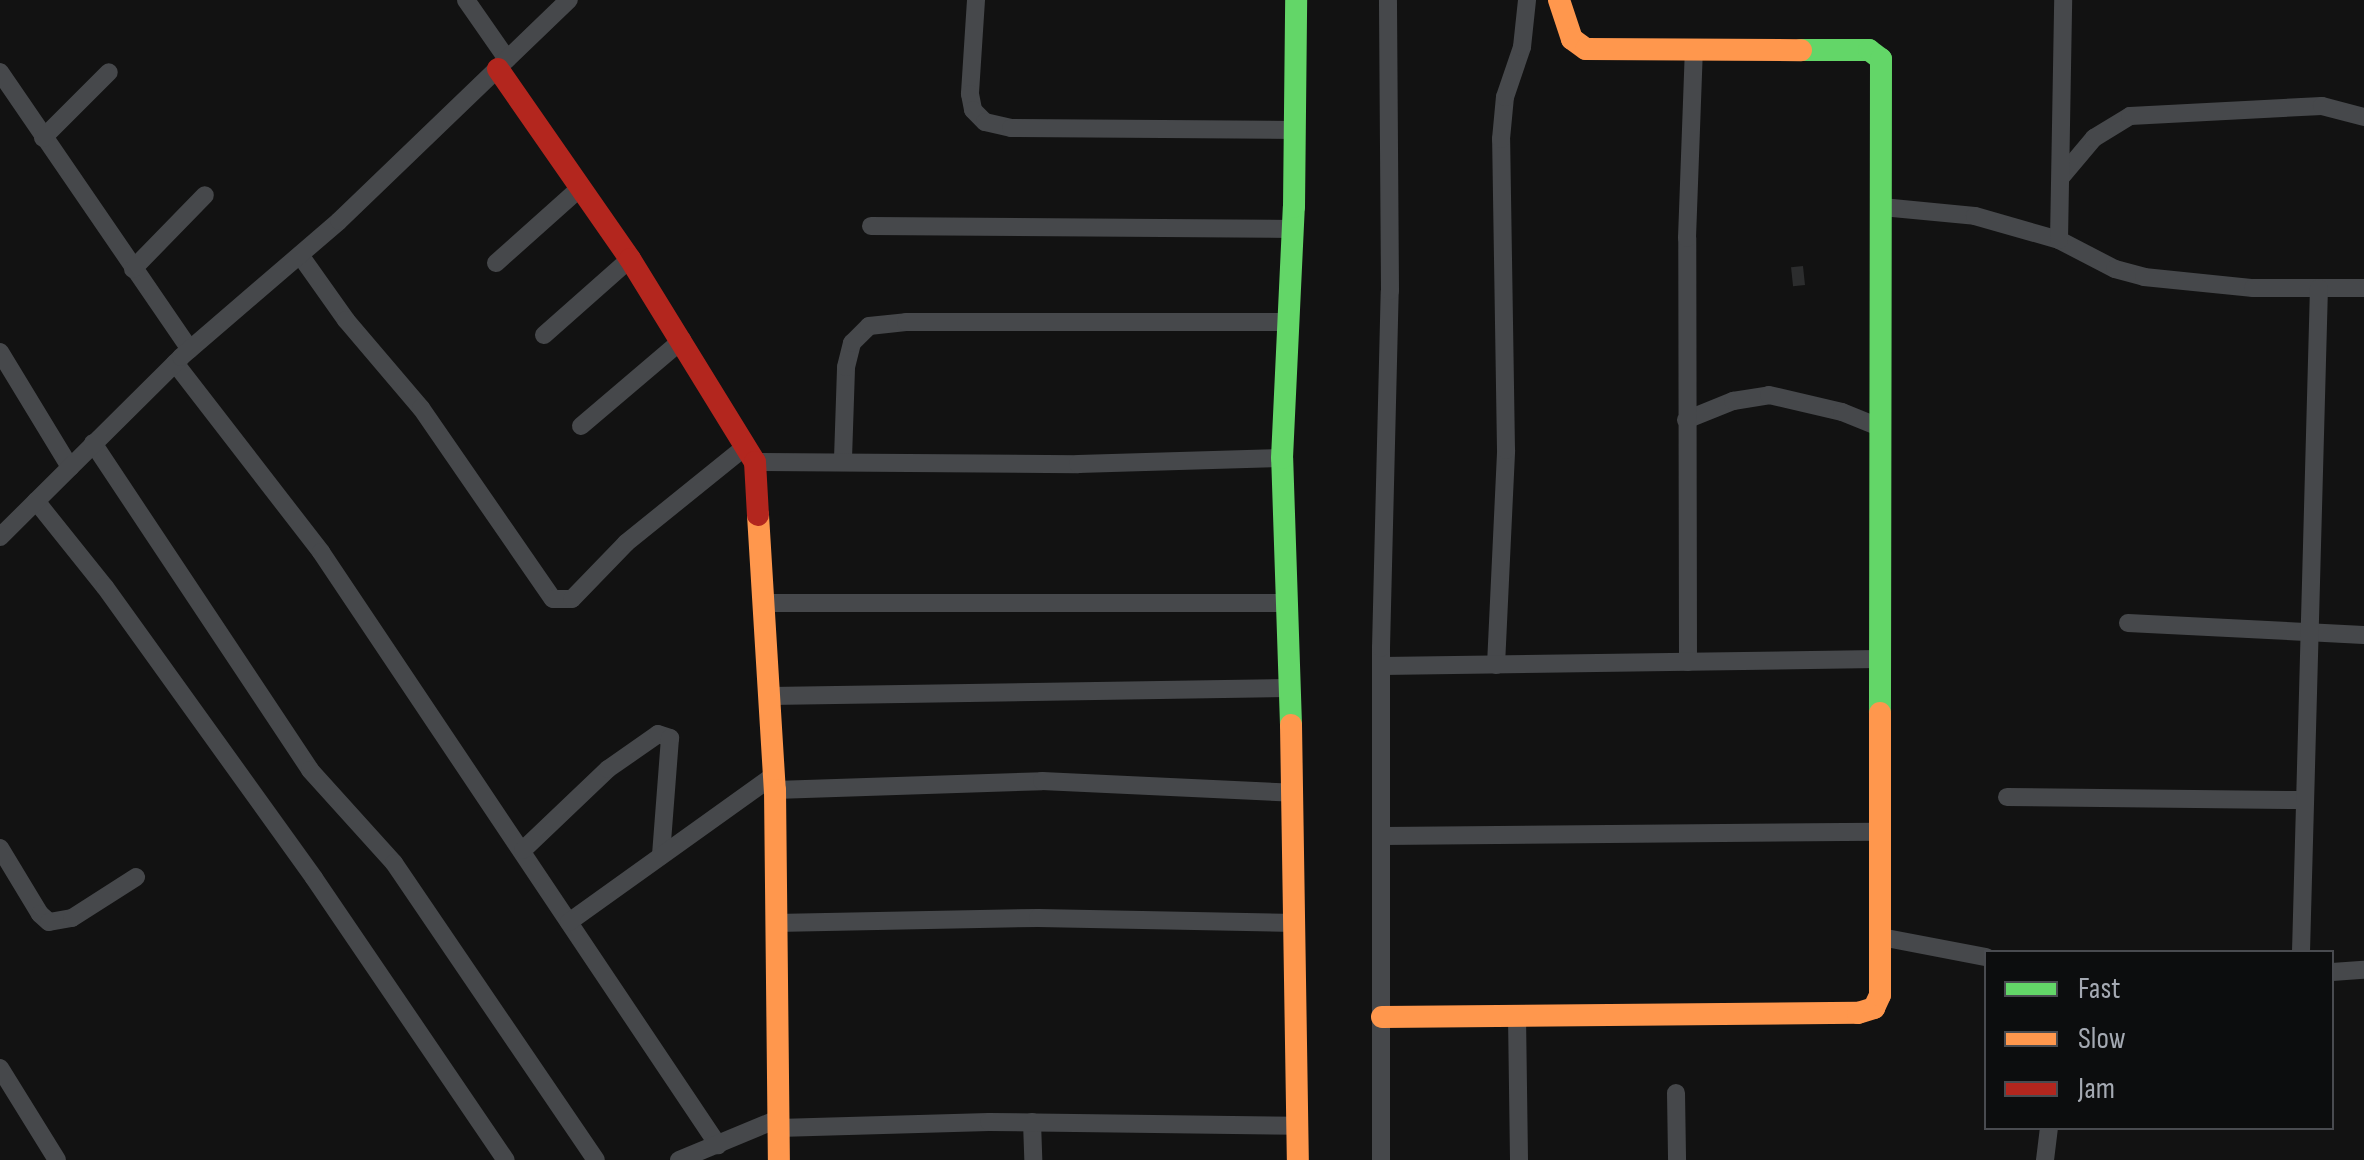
<!DOCTYPE html>
<style>
body{margin:0}
#map{position:relative;width:2364px;height:1160px;overflow:hidden;background:#121212;font-family:"Sofia Sans Condensed",sans-serif}
div>[style]{position:absolute}
.building>*{inset:0;background:#2c2d2e;transform-origin:0 0}
.street>*{height:18px;margin:-9px;padding:0 9px;transform-origin:9px;border-radius:9px;background:#46484b}
.fast>*{height:22px;margin:-11px;padding:0 11px;transform-origin:11px;border-radius:11px;background:#63d668}
.slow>*{height:22px;margin:-11px;padding:0 11px;transform-origin:11px;border-radius:11px;background:#ff974d}
.jam>*{height:22px;margin:-11px;padding:0 11px;transform-origin:11px;border-radius:11px;background:#b3261e}
span{translate:-50% -50%;white-space:nowrap;text-align:center;line-height:1.15;-webkit-text-stroke:8px #0c0d0e;paint-order:stroke}
.legend{position:absolute;left:1984px;top:950px;width:350px;height:180px;box-sizing:border-box;background:#0c0d0e;border:2px solid #494b50;margin:0;padding:12px 18px;list-style:none;font-size:30px;color:#a4a9b2}
.legend li{display:flex;align-items:center;gap:20px;height:50px}
.legend b{width:50px;border:2px solid #494b50}
</style>
<div id="map">
<div class="building">
<i style="left:1803px;top:266px;width:19px;height:12px;rotate:84deg"></i>
</div>
<div class="street">
<i style="left:466px;top:0;width:72px;rotate:55.2deg"></i>
<i style="left:976px;top:0;width:94px;rotate:93.7deg"></i>
<i style="left:970px;top:94px;width:16px;rotate:79deg"></i>
<i style="left:973px;top:110px;width:17px;rotate:45deg"></i>
<i style="left:985px;top:122px;width:27px;rotate:13deg"></i>
<i style="left:1011px;top:128px;width:284px;rotate:0.4deg"></i>
<i style="left:0;top:72px;width:336px;rotate:55.6deg"></i>
<i style="left:43px;top:138px;width:93px;rotate:-45deg"></i>
<i style="left:2062px;top:176px;width:50px;rotate:-49.9deg"></i>
<i style="left:2094px;top:138px;width:42px;rotate:-31.4deg"></i>
<i style="left:2130px;top:116px;width:192px;rotate:-3deg"></i>
<i style="left:2322px;top:106px;width:43px;rotate:14.7deg"></i>
<i style="left:1882px;top:207px;width:93px;rotate:5.5deg"></i>
<i style="left:1975px;top:216px;width:87px;rotate:15.9deg"></i>
<i style="left:2059px;top:240px;width:63px;rotate:27.4deg"></i>
<i style="left:2115px;top:269px;width:30px;rotate:15deg"></i>
<i style="left:2144px;top:277px;width:110px;rotate:5.8deg"></i>
<i style="left:2253px;top:288px;width:111px"></i>
<i style="left:871px;top:226px;width:422px;rotate:0.4deg"></i>
<i style="left:2059px;top:240px;width:240px;rotate:-89deg"></i>
<i style="left:300px;top:255px;width:80px;rotate:54.7deg"></i>
<i style="left:346px;top:320px;width:116px;rotate:49.6deg"></i>
<i style="left:421px;top:408px;width:232px;rotate:55.4deg"></i>
<i style="left:553px;top:599px;width:19px"></i>
<i style="left:572px;top:599px;width:78px;rotate:-46deg"></i>
<i style="left:626px;top:543px;width:154px;rotate:-38.9deg"></i>
<i style="left:496px;top:263px;width:113px;rotate:-41.8deg"></i>
<i style="left:133px;top:269px;width:103px;rotate:-45.8deg"></i>
<i style="left:544px;top:335px;width:115px;rotate:-41.5deg"></i>
<i style="left:0;top:352px;width:135px;rotate:58.7deg"></i>
<i style="left:175px;top:363px;width:239px;rotate:52.3deg"></i>
<i style="left:321px;top:552px;width:714px;rotate:56.2deg"></i>
<i style="left:1686px;top:420px;width:51px;rotate:-22deg"></i>
<i style="left:1733px;top:401px;width:36px;rotate:-9deg"></i>
<i style="left:1769px;top:395px;width:75px;rotate:13.1deg"></i>
<i style="left:1842px;top:412px;width:40px;rotate:22deg"></i>
<i style="left:581px;top:426px;width:133px;rotate:-40.4deg"></i>
<i style="left:93px;top:443px;width:392px;rotate:56.4deg"></i>
<i style="left:310px;top:770px;width:125px;rotate:47.9deg"></i>
<i style="left:394px;top:863px;width:359px;rotate:55.8deg"></i>
<i style="left:843px;top:459px;width:92px;rotate:-88.1deg"></i>
<i style="left:846px;top:367px;width:25px;rotate:-76deg"></i>
<i style="left:852px;top:343px;width:24px;rotate:-45deg"></i>
<i style="left:869px;top:326px;width:37px;rotate:-6deg"></i>
<i style="left:906px;top:322px;width:383px"></i>
<i style="left:755px;top:462px;width:323px;rotate:0.4deg"></i>
<i style="left:1078px;top:464px;width:204px;rotate:-1.7deg"></i>
<i style="left:36px;top:501px;width:110px;rotate:51.3deg"></i>
<i style="left:105px;top:587px;width:358px;rotate:54.3deg"></i>
<i style="left:314px;top:878px;width:341px;rotate:55.8deg"></i>
<i style="left:0;top:537px;width:255px;rotate:-44.8deg"></i>
<i style="left:181px;top:357px;width:208px;rotate:-40.7deg"></i>
<i style="left:339px;top:221px;width:319px;rotate:-43.9deg"></i>
<i style="left:766px;top:603px;width:521px"></i>
<i style="left:2128px;top:623px;width:236px;rotate:2.9deg"></i>
<i style="left:1688px;top:662px;width:424px;rotate:-90.1deg"></i>
<i style="left:1687px;top:238px;width:187px;rotate:-87.9deg"></i>
<i style="left:1496px;top:665px;width:215px;rotate:-87.3deg"></i>
<i style="left:1506px;top:450px;width:311px;rotate:-90.9deg"></i>
<i style="left:1501px;top:139px;width:42px;rotate:-84.6deg"></i>
<i style="left:1505px;top:97px;width:53px;rotate:-71.2deg"></i>
<i style="left:1522px;top:47px;width:47px;rotate:-83.9deg"></i>
<i style="left:1382px;top:666px;width:495px;rotate:-0.8deg"></i>
<i style="left:770px;top:696px;width:519px;rotate:-0.88deg"></i>
<i style="left:775px;top:790px;width:267px;rotate:-1.9deg"></i>
<i style="left:1042px;top:781px;width:251px;rotate:2.7deg"></i>
<i style="left:2007px;top:797px;width:297px;rotate:0.6deg"></i>
<i style="left:1383px;top:836px;width:494px;rotate:-0.5deg"></i>
<i style="left:0;top:848px;width:77px;rotate:58.8deg"></i>
<i style="left:40px;top:914px;width:12px;rotate:42deg"></i>
<i style="left:49px;top:922px;width:23px;rotate:-10deg"></i>
<i style="left:72px;top:918px;width:76px;rotate:-32.6deg"></i>
<i style="left:523px;top:850px;width:117px;rotate:-43.6deg"></i>
<i style="left:608px;top:769px;width:61px;rotate:-35deg"></i>
<i style="left:658px;top:734px;width:13px;rotate:18deg"></i>
<i style="left:670px;top:738px;width:118px;rotate:94.4deg"></i>
<i style="left:569px;top:922px;width:252px;rotate:-35.6deg"></i>
<i style="left:775px;top:923px;width:263px;rotate:-1.1deg"></i>
<i style="left:1038px;top:918px;width:258px;rotate:1.1deg"></i>
<i style="left:1881px;top:937px;width:107px;rotate:10.8deg"></i>
<i style="left:2301px;top:952px;width:664px;rotate:-88.45deg"></i>
<i style="left:2332px;top:972px;width:32px;rotate:-4deg"></i>
<i style="left:1517px;top:1016px;width:144px;rotate:89.2deg"></i>
<i style="left:0;top:1068px;width:108px;rotate:58.2deg"></i>
<i style="left:1676px;top:1093px;width:67px;rotate:89.1deg"></i>
<i style="left:1032px;top:1122px;width:38px;rotate:88deg"></i>
<i style="left:778px;top:1128px;width:211px;rotate:-1.6deg"></i>
<i style="left:989px;top:1122px;width:309px;rotate:0.7deg"></i>
<i style="left:679px;top:1160px;width:107px;rotate:-22.5deg"></i>
<i style="left:1381px;top:1160px;width:512px;rotate:-90deg"></i>
<i style="left:1381px;top:648px;width:357px;rotate:-88.6deg"></i>
<i style="left:1390px;top:291px;width:291px;rotate:-90.4deg"></i>
<i style="left:2045px;top:1160px;width:32px;rotate:-83deg"></i>
</div>
<div class="fast">
<i style="left:1801px;top:50px;width:68px"></i>
<i style="left:1869px;top:50px;width:15px;rotate:37deg"></i>
<i style="left:1881px;top:59px;width:654px;rotate:90.09deg"></i>
<i style="left:1291px;top:725px;width:267px;rotate:-91.9deg"></i>
<i style="left:1282px;top:458px;width:251px;rotate:-87.3deg"></i>
<i style="left:1294px;top:207px;width:207px;rotate:-89.4deg"></i>
</div>
<div class="slow">
<i style="left:1559px;top:0;width:41px;rotate:71.6deg"></i>
<i style="left:1572px;top:39px;width:17px;rotate:36deg"></i>
<i style="left:1586px;top:49px;width:215px;rotate:0.3deg"></i>
<i style="left:758px;top:515px;width:276px;rotate:86.5deg"></i>
<i style="left:775px;top:790px;width:370px;rotate:89.4deg"></i>
<i style="left:1291px;top:725px;width:435px;rotate:89.1deg"></i>
<i style="left:1382px;top:1017px;width:476px;rotate:-0.5deg"></i>
<i style="left:1858px;top:1013px;width:17px;rotate:-17deg"></i>
<i style="left:1874px;top:1008px;width:14px;rotate:-65deg"></i>
<i style="left:1880px;top:995px;width:282px;rotate:-90deg"></i>
</div>
<div class="jam">
<i style="left:498px;top:69px;width:231px;rotate:55.2deg"></i>
<i style="left:630px;top:259px;width:238px;rotate:58.4deg"></i>
<i style="left:755px;top:462px;width:53px;rotate:86.8deg"></i>
</div>
<ul class="legend">
<li><b style="height:12px;background:#63d668"></b>Fast</li>
<li><b style="height:12px;background:#ff974d"></b>Slow</li>
<li><b style="height:12px;background:#b3261e"></b>Jam</li>
</ul>
</div>
